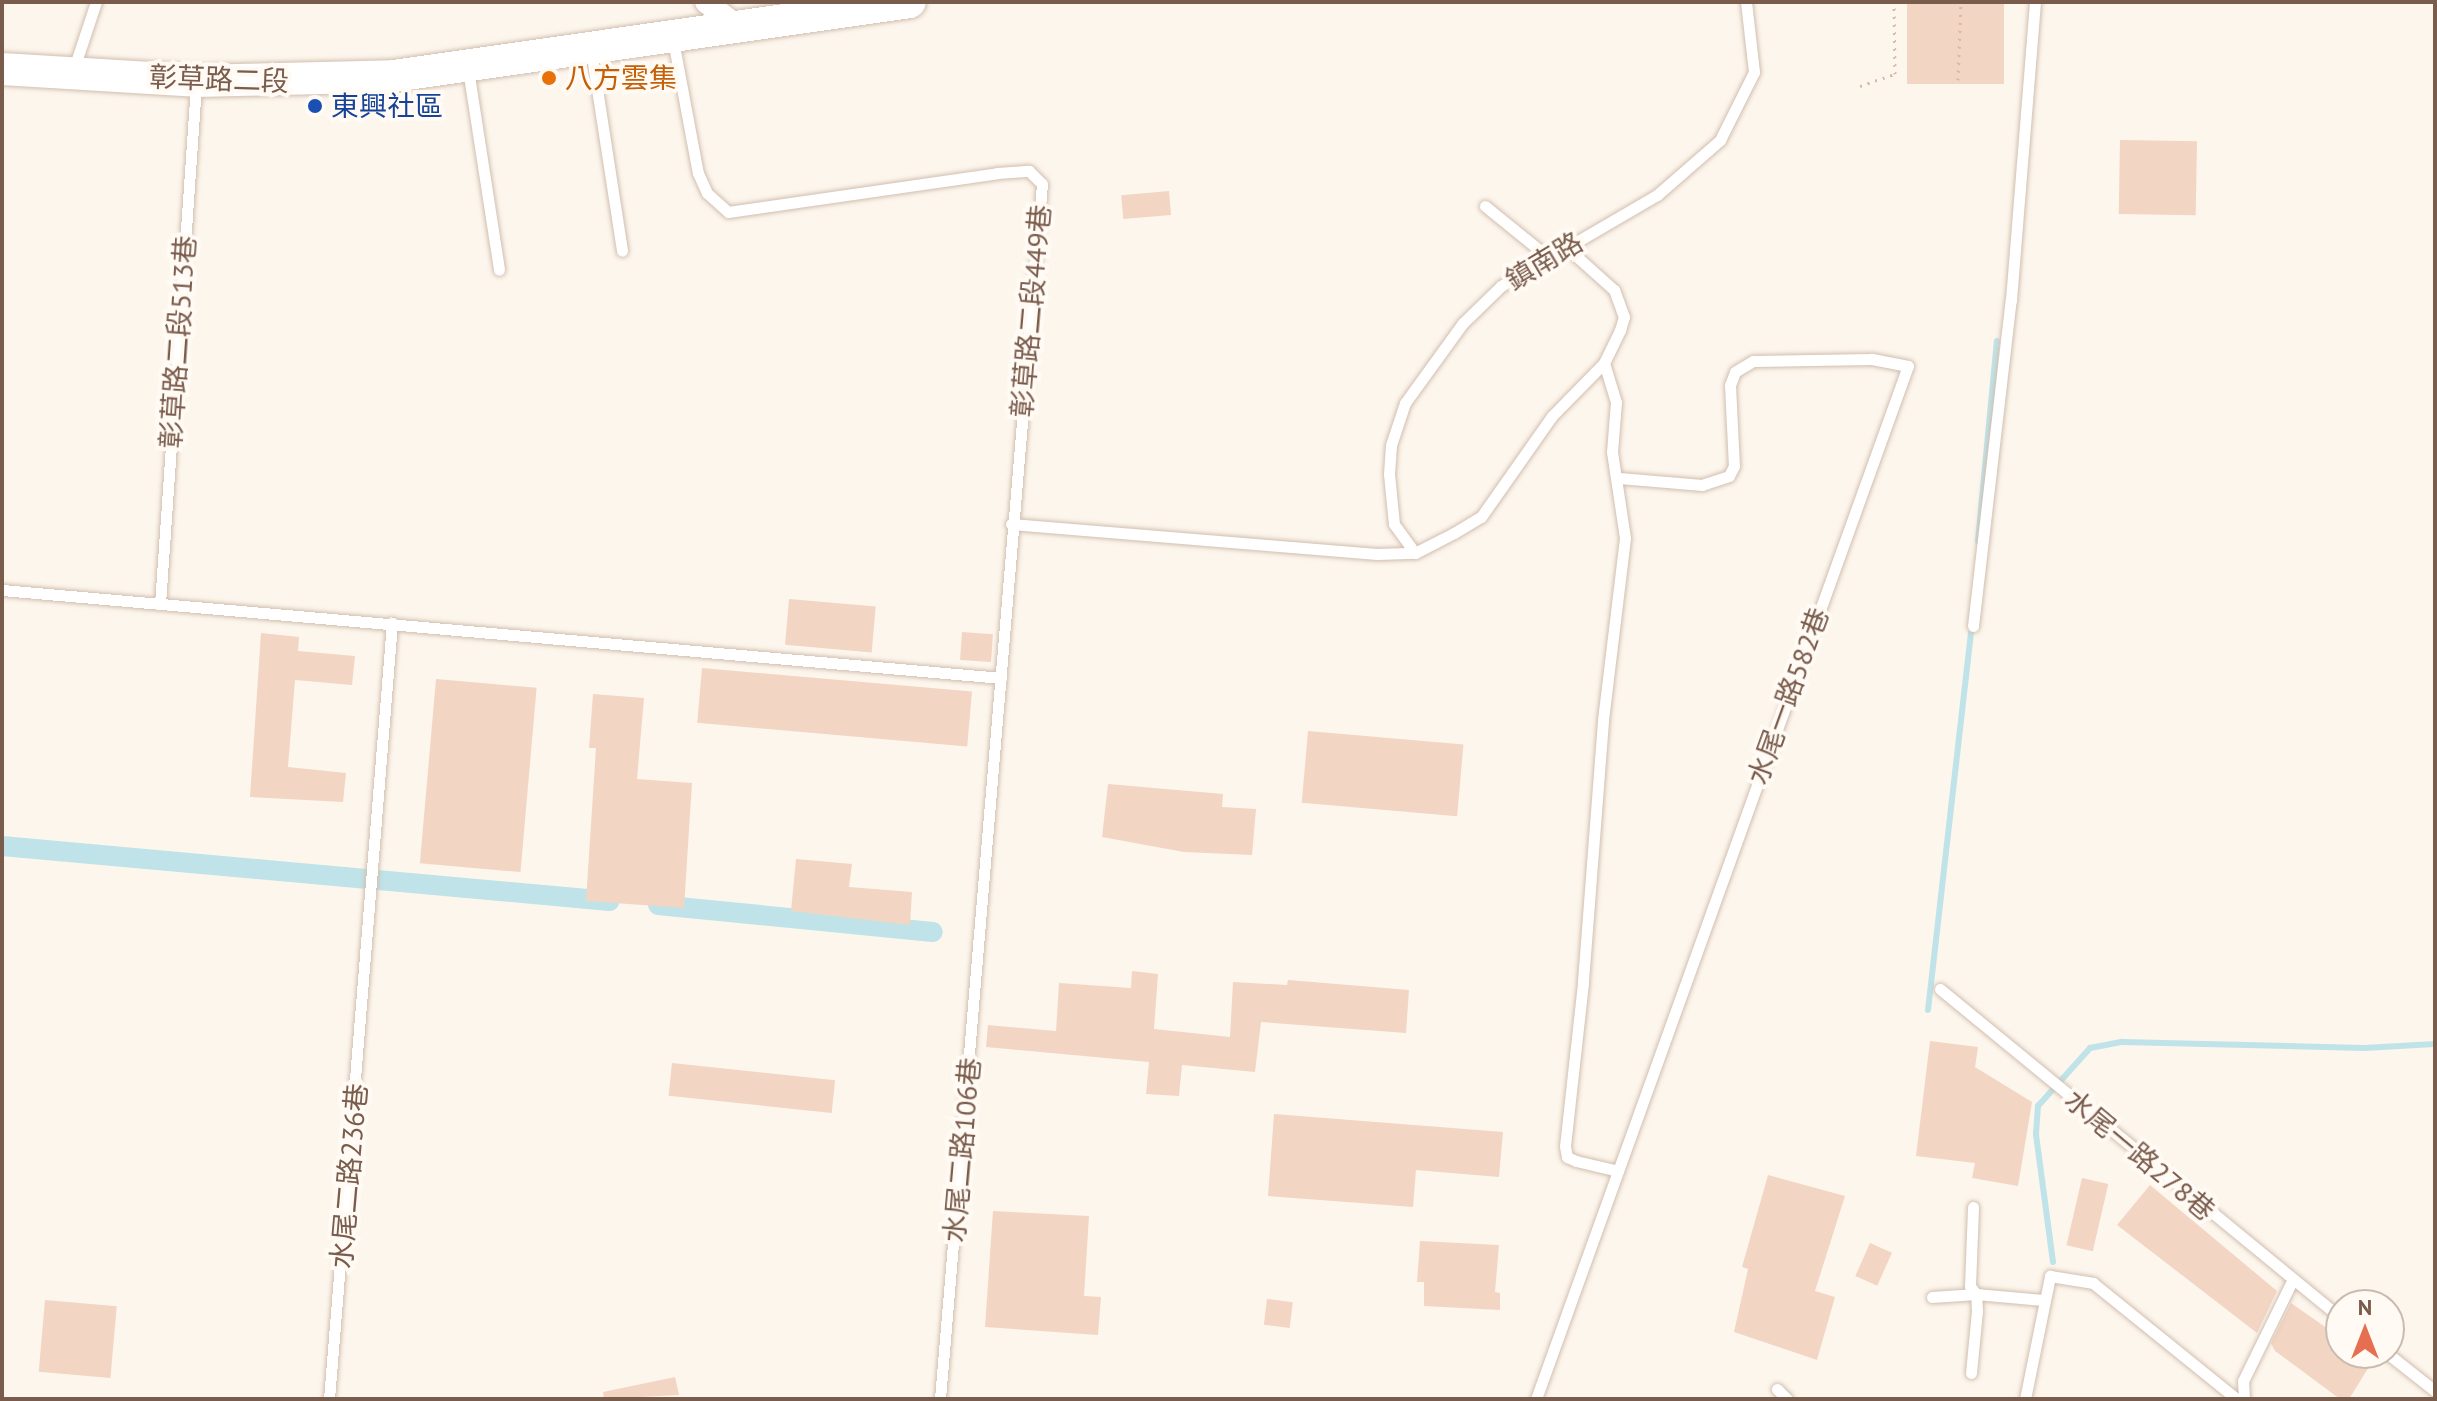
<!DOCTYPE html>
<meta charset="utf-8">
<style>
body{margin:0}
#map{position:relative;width:2437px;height:1401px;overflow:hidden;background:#fdf6ec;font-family:"PT Sans","Noto Sans TC",sans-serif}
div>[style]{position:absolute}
.stream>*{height:6px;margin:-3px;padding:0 3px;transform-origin:3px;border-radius:3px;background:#bfe3e8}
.canal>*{height:20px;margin:-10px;padding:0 10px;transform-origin:10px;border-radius:10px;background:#bfe3e8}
.building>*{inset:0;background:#f3d5c3;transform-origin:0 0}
.path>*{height:3px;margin-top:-1.5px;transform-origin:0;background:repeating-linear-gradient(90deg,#d9b8a5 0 2px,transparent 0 8px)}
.roads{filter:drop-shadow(0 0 2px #d1beb0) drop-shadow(0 0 2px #d1beb0)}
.lane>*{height:11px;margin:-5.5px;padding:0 5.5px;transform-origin:5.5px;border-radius:5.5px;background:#fff}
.street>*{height:22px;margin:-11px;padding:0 11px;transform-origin:11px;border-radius:11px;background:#fff}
.secondary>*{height:32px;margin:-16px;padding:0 16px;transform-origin:16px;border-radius:16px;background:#fff}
.dots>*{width:22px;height:22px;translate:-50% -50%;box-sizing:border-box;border:4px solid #fffaf3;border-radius:50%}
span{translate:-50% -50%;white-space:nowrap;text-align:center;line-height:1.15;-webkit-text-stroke:8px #fffaf3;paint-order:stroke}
.food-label{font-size:28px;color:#c56008}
.left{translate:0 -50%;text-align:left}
.street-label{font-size:28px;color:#7a5c4d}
.transit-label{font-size:28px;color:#164399}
.frame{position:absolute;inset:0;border:4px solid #7a5c4d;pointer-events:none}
.north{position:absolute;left:2325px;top:1289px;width:80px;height:80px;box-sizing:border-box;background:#fffaf3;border:2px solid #cabbb1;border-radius:50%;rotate:0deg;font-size:22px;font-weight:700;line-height:32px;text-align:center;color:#7a5c4d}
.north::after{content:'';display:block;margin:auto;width:28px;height:36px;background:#e76f51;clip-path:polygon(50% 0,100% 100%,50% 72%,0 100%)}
</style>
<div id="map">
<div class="stream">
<i style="left:1978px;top:541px;width:201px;rotate:-84.6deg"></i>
<i style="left:1928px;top:1010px;width:388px;rotate:-83.5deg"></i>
<i style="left:2053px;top:1262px;width:129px;rotate:-97.6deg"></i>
<i style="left:2036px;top:1134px;width:28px;rotate:-86deg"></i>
<i style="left:2038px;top:1106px;width:78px;rotate:-48.1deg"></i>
<i style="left:2090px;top:1048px;width:33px;rotate:-11deg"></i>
<i style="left:2122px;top:1042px;width:242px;rotate:1.4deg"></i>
<i style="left:2364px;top:1048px;width:71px;rotate:-3.2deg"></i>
</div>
<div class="canal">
<i style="left:2px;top:846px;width:610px;rotate:5.17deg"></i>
<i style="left:658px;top:905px;width:276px;rotate:5.6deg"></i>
</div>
<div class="building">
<i style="left:1907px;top:2px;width:97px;height:82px"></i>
<i style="left:2120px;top:140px;width:77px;height:74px;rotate:1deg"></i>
<i style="left:1169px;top:191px;width:24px;height:48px;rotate:85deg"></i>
<i style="left:789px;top:599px;width:87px;height:46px;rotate:5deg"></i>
<i style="left:962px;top:632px;width:31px;height:28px;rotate:4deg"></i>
<i style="clip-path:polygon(261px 633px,299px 637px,298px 651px,355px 656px,352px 685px,295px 680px,288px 767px,346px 773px,343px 802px,250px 797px)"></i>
<i style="left:702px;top:668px;width:271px;height:55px;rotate:5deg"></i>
<i style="left:436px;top:679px;width:101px;height:185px;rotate:5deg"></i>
<i style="clip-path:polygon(593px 694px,644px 698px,637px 779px,692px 783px,684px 908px,586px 901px,596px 748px,589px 748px)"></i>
<i style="left:1308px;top:731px;width:156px;height:72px;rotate:5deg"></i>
<i style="clip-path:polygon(1108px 784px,1223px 794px,1222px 807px,1256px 809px,1252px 855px,1184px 852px,1102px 837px)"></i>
<i style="clip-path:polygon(796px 859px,852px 864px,849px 887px,912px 892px,910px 925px,791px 911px)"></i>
<i style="clip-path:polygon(1132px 971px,1158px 974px,1154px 1029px,1230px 1037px,1233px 982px,1287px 985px,1288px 980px,1409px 990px,1406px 1033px,1261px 1022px,1255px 1072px,1182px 1065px,1179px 1096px,1146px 1094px,1149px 1062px,986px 1047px,988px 1025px,1056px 1031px,1059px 983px,1131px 988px)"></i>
<i style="clip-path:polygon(1930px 1041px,1978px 1047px,1975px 1067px,2032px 1102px,2018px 1186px,1972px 1178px,1975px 1163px,1916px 1156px)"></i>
<i style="left:672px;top:1063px;width:164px;height:33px;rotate:6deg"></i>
<i style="clip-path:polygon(1274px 1114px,1503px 1132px,1499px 1177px,1416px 1170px,1413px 1207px,1268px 1196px)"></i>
<i style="clip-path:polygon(1768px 1175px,1845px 1196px,1815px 1291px,1835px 1297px,1817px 1360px,1734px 1332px,1748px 1269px,1742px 1267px)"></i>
<i style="left:2082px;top:1178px;width:27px;height:69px;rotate:13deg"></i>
<i style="clip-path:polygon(2150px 1185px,2277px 1291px,2257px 1333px,2117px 1225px)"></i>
<i style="clip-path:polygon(993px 1211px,1089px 1216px,1084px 1296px,1101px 1297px,1098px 1335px,985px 1327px)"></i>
<i style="clip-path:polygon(1420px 1241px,1499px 1245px,1495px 1292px,1500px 1293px,1500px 1310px,1424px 1306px,1424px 1282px,1417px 1282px)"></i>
<i style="left:1870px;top:1243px;width:24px;height:36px;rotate:24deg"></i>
<i style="left:1267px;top:1299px;width:26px;height:26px;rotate:7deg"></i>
<i style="left:45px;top:1300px;width:72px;height:72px;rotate:5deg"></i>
<i style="clip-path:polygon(2291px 1303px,2341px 1338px,2341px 1353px,2361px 1353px,2372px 1362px,2349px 1399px,2340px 1399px,2275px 1351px,2271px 1343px)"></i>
<i style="clip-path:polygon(675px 1377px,679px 1395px,604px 1399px,603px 1392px)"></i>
</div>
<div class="path">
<i style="left:1958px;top:80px;width:78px;rotate:-87.8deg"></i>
<i style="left:1860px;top:86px;width:37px;rotate:-19deg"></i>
<i style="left:1895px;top:74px;width:72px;rotate:-90.8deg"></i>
</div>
<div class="roads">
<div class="lane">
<i style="left:673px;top:40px;width:135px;rotate:79.4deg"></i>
<i style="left:698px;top:173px;width:22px;rotate:66deg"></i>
<i style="left:707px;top:193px;width:28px;rotate:42deg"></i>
<i style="left:728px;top:212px;width:272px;rotate:-8.2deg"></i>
<i style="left:997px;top:173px;width:32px;rotate:-4deg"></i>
<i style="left:1029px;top:171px;width:18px;rotate:45deg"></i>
<i style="left:1042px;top:184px;width:1219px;rotate:94.8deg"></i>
<i style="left:591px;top:50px;width:203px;rotate:81.2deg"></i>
<i style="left:468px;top:69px;width:203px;rotate:81.2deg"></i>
<i style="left:73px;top:71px;width:73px;rotate:-71.6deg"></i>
<i style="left:1485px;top:206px;width:81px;rotate:39deg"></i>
<i style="left:1604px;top:363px;width:41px;rotate:72.9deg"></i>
<i style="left:1616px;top:402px;width:50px;rotate:94.6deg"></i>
<i style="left:1612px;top:452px;width:87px;rotate:81.4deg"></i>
<i style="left:1625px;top:538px;width:184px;rotate:96.9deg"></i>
<i style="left:1603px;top:721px;width:263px;rotate:94.4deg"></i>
<i style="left:1583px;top:983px;width:164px;rotate:96.3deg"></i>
<i style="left:1565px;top:1146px;width:11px;rotate:80deg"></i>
<i style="left:1567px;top:1157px;width:10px;rotate:24deg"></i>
<i style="left:1576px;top:1161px;width:43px;rotate:13.4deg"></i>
<i style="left:1011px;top:524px;width:367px;rotate:4.7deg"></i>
<i style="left:1377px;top:554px;width:38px;rotate:-2deg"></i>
<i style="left:1415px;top:553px;width:44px;rotate:-27.1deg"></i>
<i style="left:1454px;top:533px;width:31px;rotate:-31deg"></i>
<i style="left:1481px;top:517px;width:123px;rotate:-54.9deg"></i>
<i style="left:1552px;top:416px;width:74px;rotate:-45.5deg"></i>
<i style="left:1604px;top:363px;width:37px;rotate:-64deg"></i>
<i style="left:1620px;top:330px;width:14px;rotate:-73deg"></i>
<i style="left:1624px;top:317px;width:29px;rotate:-110deg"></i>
<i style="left:1614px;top:290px;width:64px;rotate:-138.1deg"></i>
<i style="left:1415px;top:553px;width:36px;rotate:-126deg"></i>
<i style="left:1394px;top:524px;width:50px;rotate:-95.7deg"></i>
<i style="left:1389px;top:474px;width:29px;rotate:-86deg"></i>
<i style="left:1391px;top:445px;width:44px;rotate:-71.6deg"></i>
<i style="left:1405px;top:403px;width:99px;rotate:-54.1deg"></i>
<i style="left:1463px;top:323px;width:53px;rotate:-44.2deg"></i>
<i style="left:1501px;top:286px;width:181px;rotate:-30.3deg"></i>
<i style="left:1657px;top:195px;width:84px;rotate:-41.1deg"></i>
<i style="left:1720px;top:140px;width:76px;rotate:-63.4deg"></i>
<i style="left:1754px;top:72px;width:70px;rotate:-96.5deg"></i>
<i style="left:2px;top:590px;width:1003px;rotate:5.03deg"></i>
<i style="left:160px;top:604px;width:520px;rotate:-86.03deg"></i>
<i style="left:1973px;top:626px;width:328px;rotate:-83.4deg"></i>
<i style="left:2011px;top:300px;width:299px;rotate:-85.4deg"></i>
<i style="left:1940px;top:989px;width:519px;rotate:39.37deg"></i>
<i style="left:1932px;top:1297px;width:44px;rotate:-3.9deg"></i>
<i style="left:1976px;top:1294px;width:67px;rotate:5.1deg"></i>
<i style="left:2387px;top:1353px;width:61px;rotate:38.4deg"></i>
<i style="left:1971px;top:1373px;width:62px;rotate:-84.5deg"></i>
<i style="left:1977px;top:1311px;width:17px;rotate:-93deg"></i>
<i style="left:1976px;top:1294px;width:10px;rotate:-127deg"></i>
<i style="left:1970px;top:1286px;width:79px;rotate:-87.8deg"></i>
<i style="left:1777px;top:1389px;width:14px;rotate:45deg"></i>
<i style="left:329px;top:1399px;width:779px;rotate:-85.36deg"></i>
<i style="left:1536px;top:1399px;width:1098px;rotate:-70.2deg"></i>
<i style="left:1908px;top:366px;width:38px;rotate:-169deg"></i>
<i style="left:1871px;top:359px;width:118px;rotate:179deg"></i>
<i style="left:1753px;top:361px;width:21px;rotate:149deg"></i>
<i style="left:1735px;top:372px;width:14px;rotate:111deg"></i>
<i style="left:1730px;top:385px;width:81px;rotate:87.2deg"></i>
<i style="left:1734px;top:466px;width:11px;rotate:117deg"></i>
<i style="left:1729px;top:476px;width:28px;rotate:162deg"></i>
<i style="left:1702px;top:485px;width:83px;rotate:-175.2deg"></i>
<i style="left:2025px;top:1399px;width:126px;rotate:-78.5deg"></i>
<i style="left:2050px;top:1276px;width:44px;rotate:9.2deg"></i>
<i style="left:2093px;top:1283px;width:185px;rotate:38.9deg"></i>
<i style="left:2244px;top:1399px;width:18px;rotate:-93deg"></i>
<i style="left:2243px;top:1381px;width:111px;rotate:-63.9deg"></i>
</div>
<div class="street">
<i style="left:706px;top:2px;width:39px;rotate:38deg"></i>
</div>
<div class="secondary">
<i style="left:2px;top:69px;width:194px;rotate:3.5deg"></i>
<i style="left:196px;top:81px;width:198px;rotate:-1.4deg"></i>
<i style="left:394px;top:76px;width:521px;rotate:-8.16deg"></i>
</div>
</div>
<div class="dots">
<i style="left:549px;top:78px;background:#e8710a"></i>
<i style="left:315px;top:106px;background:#1a4fb4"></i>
</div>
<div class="food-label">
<span class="left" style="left:565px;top:78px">八方雲集</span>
</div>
<div class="street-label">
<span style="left:219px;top:79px;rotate:2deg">彰草路二段</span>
<span style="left:1544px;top:261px;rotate:-31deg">鎮南路</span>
<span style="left:1031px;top:311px;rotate:-85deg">彰草路二段449巷</span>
<span style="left:178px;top:342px;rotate:-86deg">彰草路二段513巷</span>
<span style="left:1788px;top:696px;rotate:-70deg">水尾一路582巷</span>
<span style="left:962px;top:1150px;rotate:-85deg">水尾二路106巷</span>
<span style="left:2140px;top:1155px;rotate:40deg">水尾一路278巷</span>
<span style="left:349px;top:1176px;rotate:-85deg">水尾二路236巷</span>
</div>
<div class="transit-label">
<span class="left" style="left:331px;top:106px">東興社區</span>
</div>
<div class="frame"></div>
<div class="north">N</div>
</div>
